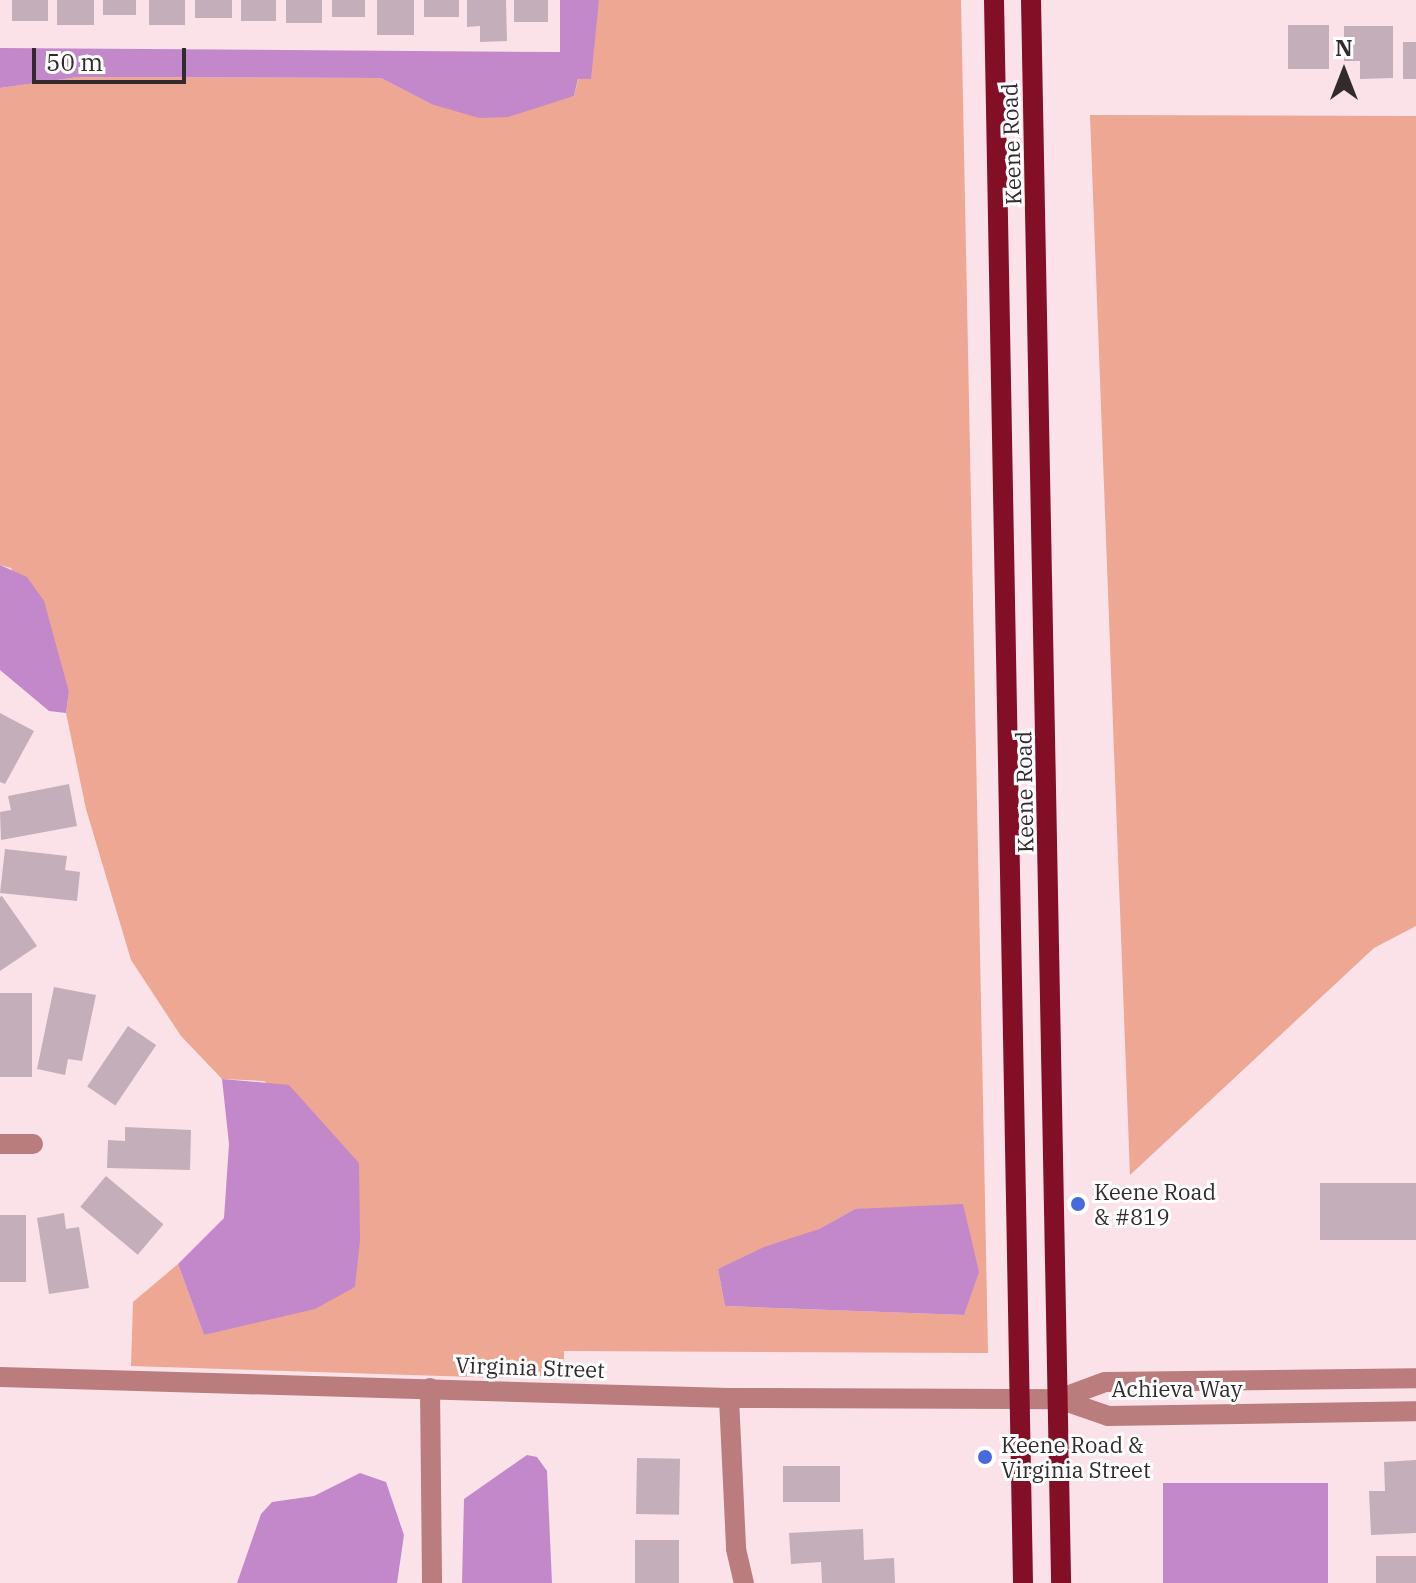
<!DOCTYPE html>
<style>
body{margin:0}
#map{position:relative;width:1416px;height:1583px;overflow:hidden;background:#fbe2e9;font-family:"IBM Plex Serif",serif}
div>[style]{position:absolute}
.green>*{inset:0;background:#eda793}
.water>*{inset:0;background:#c388ca;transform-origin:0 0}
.building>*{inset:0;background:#c3aeba;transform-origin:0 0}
.minor>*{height:20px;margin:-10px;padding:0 10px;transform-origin:10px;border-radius:10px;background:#ba7c7d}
.major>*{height:20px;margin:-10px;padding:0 10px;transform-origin:10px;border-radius:10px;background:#830f26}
.dots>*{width:22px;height:22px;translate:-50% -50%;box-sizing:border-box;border:4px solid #fff;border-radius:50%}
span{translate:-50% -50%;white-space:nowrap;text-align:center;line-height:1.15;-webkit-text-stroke:6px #fff;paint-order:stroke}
.street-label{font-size:22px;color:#332a2d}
.poi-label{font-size:22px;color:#332a2d}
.left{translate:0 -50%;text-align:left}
.north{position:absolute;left:1304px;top:32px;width:80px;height:80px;-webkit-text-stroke:6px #fff;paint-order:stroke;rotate:0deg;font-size:22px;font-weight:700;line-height:32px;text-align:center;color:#332a2d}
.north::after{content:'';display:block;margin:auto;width:28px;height:36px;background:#332a2d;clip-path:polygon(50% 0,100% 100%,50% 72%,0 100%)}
.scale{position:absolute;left:32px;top:48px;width:154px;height:36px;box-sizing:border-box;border:4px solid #332a2d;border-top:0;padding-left:10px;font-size:24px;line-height:28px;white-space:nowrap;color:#332a2d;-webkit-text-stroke:6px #fff;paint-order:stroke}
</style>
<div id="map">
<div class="green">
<i style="clip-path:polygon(evenodd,599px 0,961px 0,988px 1353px,564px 1351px,564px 1375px,504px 1378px,131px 1366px,133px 1302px,178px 1264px,204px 1335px,355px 1287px,359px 1163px,264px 1081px,222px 1079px,181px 1036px,131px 960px,86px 809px,66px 713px,69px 692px,11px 568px,0 565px,0 88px,78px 77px,381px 78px,431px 104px,552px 102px,574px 96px,599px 0,855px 1209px,964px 1315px,725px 1306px,718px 1269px,819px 1229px,855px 1209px)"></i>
<i style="clip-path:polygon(1090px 115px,1416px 116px,1416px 926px,1374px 948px,1130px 1175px)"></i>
</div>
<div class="water">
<i style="clip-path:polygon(560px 0,599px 0,591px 79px,578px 79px,574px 96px,508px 117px,479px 118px,431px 104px,381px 78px,79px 77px,0 88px,0 48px,560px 52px)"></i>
<i style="clip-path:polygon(0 565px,27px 577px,44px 601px,69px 692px,66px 713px,49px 711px,0 670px)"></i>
<i style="clip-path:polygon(222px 1079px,289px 1085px,359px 1163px,360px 1240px,355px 1287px,315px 1309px,204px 1335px,178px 1264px,224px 1218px,229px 1144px)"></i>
<i style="clip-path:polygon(963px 1204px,979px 1272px,964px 1315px,725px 1306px,718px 1269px,764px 1247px,819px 1229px,855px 1209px)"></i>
<i style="clip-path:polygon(527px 1455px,537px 1457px,547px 1471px,552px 1583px,462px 1583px,464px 1499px)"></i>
<i style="clip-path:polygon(360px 1473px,386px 1482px,404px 1535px,397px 1583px,237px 1583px,261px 1514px,272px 1502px,314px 1496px)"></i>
<i style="left:1163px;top:1483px;width:165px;height:100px"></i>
</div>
<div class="building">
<i style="left:12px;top:0;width:36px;height:21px"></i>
<i style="left:57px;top:0;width:37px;height:25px"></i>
<i style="left:103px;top:0;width:33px;height:15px"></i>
<i style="left:149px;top:0;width:36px;height:25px"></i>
<i style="left:195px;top:0;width:37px;height:18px"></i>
<i style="left:241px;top:0;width:35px;height:21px"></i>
<i style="left:286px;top:0;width:36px;height:23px"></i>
<i style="left:332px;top:0;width:33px;height:17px"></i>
<i style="left:377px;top:0;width:37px;height:35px"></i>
<i style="left:424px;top:0;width:35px;height:17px"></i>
<i style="clip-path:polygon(467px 0,506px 0,507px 41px,480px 42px,480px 26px,467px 27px)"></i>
<i style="left:514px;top:0;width:34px;height:22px"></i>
<i style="left:1329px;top:25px;width:44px;height:41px;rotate:90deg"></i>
<i style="clip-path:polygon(1344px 26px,1393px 26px,1393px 78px,1360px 79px,1360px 61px,1344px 61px)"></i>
<i style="left:1403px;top:42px;width:13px;height:37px"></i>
<i style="clip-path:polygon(0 713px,34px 731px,5px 784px,0 782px)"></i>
<i style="clip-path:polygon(69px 784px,77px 826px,1px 840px,0 812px,11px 810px,8px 796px)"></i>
<i style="clip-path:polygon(5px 849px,67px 856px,65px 870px,80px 872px,77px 901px,0 893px)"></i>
<i style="clip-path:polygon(2px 896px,37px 946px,0 971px,0 897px)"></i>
<i style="clip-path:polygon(54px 987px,96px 995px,82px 1061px,68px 1059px,65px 1075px,37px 1069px)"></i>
<i style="left:0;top:993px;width:32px;height:84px"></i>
<i style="left:128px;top:1026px;width:34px;height:73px;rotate:34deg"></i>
<i style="clip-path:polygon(125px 1127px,191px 1130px,190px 1170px,107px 1168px,108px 1140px,125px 1141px)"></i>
<i style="left:106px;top:1176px;width:75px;height:40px;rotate:40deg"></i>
<i style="left:1416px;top:1183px;width:57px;height:96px;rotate:90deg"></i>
<i style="clip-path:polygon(64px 1213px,66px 1229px,79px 1227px,89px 1288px,49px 1294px,37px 1218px)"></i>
<i style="left:0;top:1215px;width:26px;height:67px"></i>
<i style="left:637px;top:1458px;width:43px;height:56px;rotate:1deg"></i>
<i style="clip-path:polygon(1416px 1460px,1416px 1533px,1371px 1535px,1369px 1491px,1385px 1491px,1384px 1462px)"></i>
<i style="left:840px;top:1466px;width:36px;height:57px;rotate:90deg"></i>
<i style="clip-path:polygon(863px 1529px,864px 1560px,894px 1558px,895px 1583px,822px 1583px,821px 1562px,791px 1564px,789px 1533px)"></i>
<i style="left:635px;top:1540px;width:44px;height:43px"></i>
<i style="left:1376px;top:1556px;width:40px;height:27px"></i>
</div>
<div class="minor">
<i style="left:0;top:1144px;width:33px"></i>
<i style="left:0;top:1377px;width:729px;rotate:1.65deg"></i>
<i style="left:729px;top:1398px;width:330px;rotate:0.2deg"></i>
<i style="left:1059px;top:1399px;width:52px;rotate:19.1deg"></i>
<i style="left:1108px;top:1416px;width:308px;rotate:-0.9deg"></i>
<i style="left:430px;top:1388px;width:195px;rotate:89.4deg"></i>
<i style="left:729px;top:1398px;width:151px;rotate:87.3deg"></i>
<i style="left:736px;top:1549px;width:35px;rotate:77deg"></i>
<i style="left:1059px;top:1399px;width:49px;rotate:-20.3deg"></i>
<i style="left:1105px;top:1382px;width:311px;rotate:-0.7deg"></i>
</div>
<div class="major">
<i style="left:994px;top:0;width:1583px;rotate:88.95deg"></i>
<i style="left:1031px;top:0;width:1583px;rotate:88.91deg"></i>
</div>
<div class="dots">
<i style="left:1078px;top:1204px;background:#496add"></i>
<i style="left:985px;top:1457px;background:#496add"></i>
</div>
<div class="street-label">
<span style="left:1011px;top:144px;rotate:-92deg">Keene Road</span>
<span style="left:1024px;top:792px;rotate:-91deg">Keene Road</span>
<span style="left:530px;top:1367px;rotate:2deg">Virginia Street</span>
<span style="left:1177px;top:1389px">Achieva Way</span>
</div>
<div class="poi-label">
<span class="left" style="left:1094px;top:1204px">Keene Road<br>&amp; #819</span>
<span class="left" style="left:1001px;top:1457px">Keene Road &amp;<br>Virginia Street</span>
</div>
<div class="north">N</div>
<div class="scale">50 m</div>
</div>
